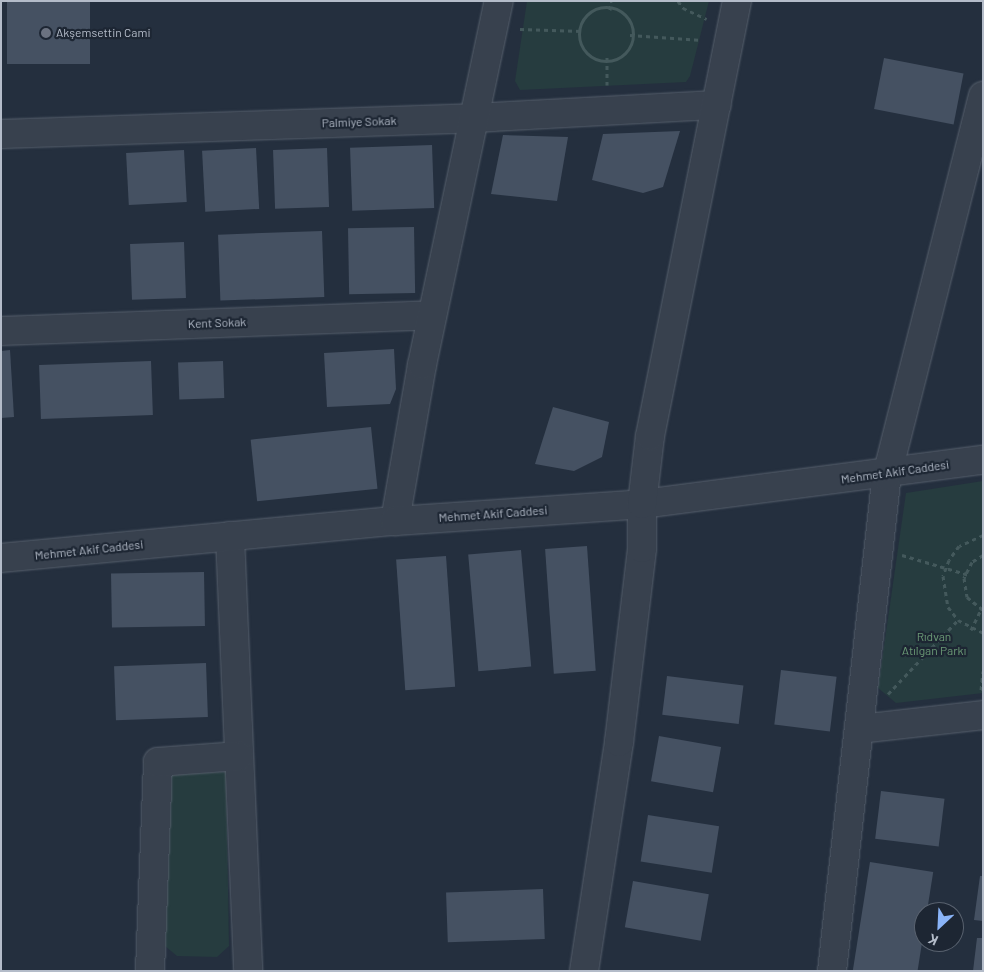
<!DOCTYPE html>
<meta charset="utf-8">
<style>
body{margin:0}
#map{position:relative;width:984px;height:972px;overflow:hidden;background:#242f3e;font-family:Barlow,sans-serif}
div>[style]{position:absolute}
.green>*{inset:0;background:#263c3f}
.building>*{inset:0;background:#455162;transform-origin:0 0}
.path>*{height:3px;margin-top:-1.5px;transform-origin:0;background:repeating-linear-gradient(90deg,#44595c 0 4px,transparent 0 8px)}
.path>.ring{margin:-1.5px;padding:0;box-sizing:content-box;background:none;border:3px solid #44595c;border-radius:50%}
.roads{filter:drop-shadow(0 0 1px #565f6c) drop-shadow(0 0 1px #565f6c)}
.minor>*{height:28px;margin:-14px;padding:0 14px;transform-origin:14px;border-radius:14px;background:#38414e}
.dots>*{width:14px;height:14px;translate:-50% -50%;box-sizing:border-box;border:2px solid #1d2633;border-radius:50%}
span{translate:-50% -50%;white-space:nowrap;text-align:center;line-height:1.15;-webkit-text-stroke:4.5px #1d2633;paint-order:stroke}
.poi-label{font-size:12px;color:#b4bcc9}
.left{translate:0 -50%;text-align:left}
.street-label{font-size:12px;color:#b4bcc9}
.park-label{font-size:12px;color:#6b9a76}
.frame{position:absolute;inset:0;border:2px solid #b4bcc9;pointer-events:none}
.north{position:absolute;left:914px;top:902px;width:50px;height:50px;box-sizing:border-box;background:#1d2633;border:1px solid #59626f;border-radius:50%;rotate:205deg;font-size:14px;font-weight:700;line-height:20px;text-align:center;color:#b4bcc9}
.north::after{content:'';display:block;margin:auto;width:18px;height:22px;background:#8ab4f8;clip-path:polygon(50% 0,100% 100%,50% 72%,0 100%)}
</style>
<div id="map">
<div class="green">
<i style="clip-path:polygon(527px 1px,709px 1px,690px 76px,686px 82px,520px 90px,515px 81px)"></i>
<i style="clip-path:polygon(983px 481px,983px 693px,896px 703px,878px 688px,906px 493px)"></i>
<i style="clip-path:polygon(226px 772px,229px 946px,217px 957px,177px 956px,165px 946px,172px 774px)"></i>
</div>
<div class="building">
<i style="left:7px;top:1px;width:83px;height:63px"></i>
<i style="left:884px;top:58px;width:81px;height:52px;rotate:11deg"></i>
<i style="clip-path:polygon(680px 131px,663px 187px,643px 193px,592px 180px,603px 134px)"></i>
<i style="clip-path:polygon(503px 135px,568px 137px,557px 201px,491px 194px)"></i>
<i style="left:432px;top:145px;width:63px;height:82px;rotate:88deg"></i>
<i style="left:256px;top:148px;width:61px;height:54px;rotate:87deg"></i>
<i style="left:327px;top:148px;width:59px;height:54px;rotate:88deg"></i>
<i style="left:184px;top:150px;width:52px;height:58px;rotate:87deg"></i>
<i style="left:414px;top:227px;width:66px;height:66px;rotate:89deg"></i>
<i style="left:322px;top:231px;width:66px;height:104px;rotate:88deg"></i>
<i style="left:184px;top:242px;width:56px;height:54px;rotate:88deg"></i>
<i style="clip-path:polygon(394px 349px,396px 389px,390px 404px,327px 407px,324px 353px)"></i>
<i style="clip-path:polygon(10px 350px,14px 417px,1px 418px,1px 351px)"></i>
<i style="left:151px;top:361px;width:54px;height:112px;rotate:88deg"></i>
<i style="left:223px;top:361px;width:37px;height:45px;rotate:88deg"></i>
<i style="clip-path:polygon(553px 407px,609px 422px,602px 457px,574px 471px,535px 464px)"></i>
<i style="left:371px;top:427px;width:62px;height:121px;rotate:84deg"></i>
<i style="left:587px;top:546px;width:125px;height:42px;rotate:86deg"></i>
<i style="left:521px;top:550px;width:117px;height:53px;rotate:85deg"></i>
<i style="left:446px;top:556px;width:131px;height:50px;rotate:86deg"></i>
<i style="left:204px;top:572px;width:54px;height:93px;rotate:89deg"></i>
<i style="left:206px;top:663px;width:54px;height:92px;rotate:88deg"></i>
<i style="left:781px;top:670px;width:56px;height:55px;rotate:7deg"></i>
<i style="left:667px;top:676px;width:77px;height:39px;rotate:7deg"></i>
<i style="left:659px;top:736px;width:63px;height:46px;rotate:10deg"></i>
<i style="left:881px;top:791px;width:64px;height:48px;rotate:7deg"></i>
<i style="left:648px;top:815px;width:72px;height:47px;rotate:9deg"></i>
<i style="left:870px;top:862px;width:64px;height:110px;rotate:9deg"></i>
<i style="clip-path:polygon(980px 876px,983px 876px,983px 921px,974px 920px)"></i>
<i style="left:633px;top:881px;width:77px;height:47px;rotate:10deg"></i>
<i style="left:543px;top:889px;width:50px;height:97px;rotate:88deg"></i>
<i style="clip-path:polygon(977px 938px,983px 938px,983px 971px,973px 971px)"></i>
</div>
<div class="path">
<i style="left:678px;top:1px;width:9px;rotate:54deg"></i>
<i style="left:683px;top:8px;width:26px;rotate:25deg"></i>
<i class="ring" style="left:579px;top:7px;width:51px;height:51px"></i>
<i style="left:610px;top:10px;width:9px;rotate:-84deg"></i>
<i style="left:520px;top:29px;width:62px;rotate:1.8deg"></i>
<i style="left:630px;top:35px;width:72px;rotate:4deg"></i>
<i style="left:607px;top:85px;width:28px;rotate:-90deg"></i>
<i style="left:983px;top:535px;width:26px;rotate:155deg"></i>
<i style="left:959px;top:546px;width:17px;rotate:126deg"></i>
<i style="left:949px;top:560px;width:17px;rotate:111deg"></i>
<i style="left:943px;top:576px;width:31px;rotate:81deg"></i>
<i style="left:948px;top:607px;width:16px;rotate:52deg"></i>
<i style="left:958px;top:620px;width:28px;rotate:27deg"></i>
<i style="left:902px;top:555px;width:70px;rotate:16.6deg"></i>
<i style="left:983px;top:555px;width:13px;rotate:148deg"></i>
<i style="left:972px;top:562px;width:18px;rotate:117deg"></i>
<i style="left:964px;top:578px;width:19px;rotate:81deg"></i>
<i style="left:967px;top:597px;width:21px;rotate:39deg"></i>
<i style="left:971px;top:630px;width:25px;rotate:-64deg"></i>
<i style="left:981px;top:690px;width:19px;rotate:-84deg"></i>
<i style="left:888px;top:694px;width:102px;rotate:-46.6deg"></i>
</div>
<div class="roads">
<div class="minor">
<i style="left:1px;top:134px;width:473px;rotate:-1.9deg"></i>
<i style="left:474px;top:118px;width:243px;rotate:-3.1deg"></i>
<i style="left:1px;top:331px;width:431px;rotate:-2.1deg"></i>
<i style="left:395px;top:521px;width:158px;rotate:-80.2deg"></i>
<i style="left:422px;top:365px;width:372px;rotate:-78.1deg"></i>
<i style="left:230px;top:536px;width:435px;rotate:87.6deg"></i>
<i style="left:1px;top:558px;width:396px;rotate:-5.4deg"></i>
<i style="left:395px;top:521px;width:248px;rotate:-3.9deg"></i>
<i style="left:642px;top:504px;width:344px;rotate:-7.4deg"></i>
<i style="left:859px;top:729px;width:125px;rotate:-6.4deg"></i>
<i style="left:150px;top:971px;width:209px;rotate:-87.8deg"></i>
<i style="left:158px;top:762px;width:81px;rotate:-4.2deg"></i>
<i style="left:584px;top:971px;width:232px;rotate:-81.3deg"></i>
<i style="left:619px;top:742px;width:195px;rotate:-83.2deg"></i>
<i style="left:642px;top:548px;width:44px;rotate:-90deg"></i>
<i style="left:642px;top:504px;width:68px;rotate:-83.3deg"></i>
<i style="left:650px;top:436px;width:444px;rotate:-78.7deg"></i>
<i style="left:832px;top:971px;width:499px;rotate:-83.7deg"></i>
<i style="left:887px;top:475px;width:391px;rotate:-75.8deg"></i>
</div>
</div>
<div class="dots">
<i style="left:46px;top:33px;background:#6b7280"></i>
</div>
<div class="poi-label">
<span class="left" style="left:56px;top:33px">Akşemsettin Cami</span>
</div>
<div class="street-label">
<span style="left:359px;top:122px;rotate:-2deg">Palmiye Sokak</span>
<span style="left:217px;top:323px;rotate:-2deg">Kent Sokak</span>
<span style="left:895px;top:472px;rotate:-8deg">Mehmet Akif Caddesi</span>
<span style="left:493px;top:514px;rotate:-4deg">Mehmet Akif Caddesi</span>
<span style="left:89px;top:550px;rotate:-6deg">Mehmet Akif Caddesi</span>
</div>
<div class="park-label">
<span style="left:934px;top:644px">Rıdvan<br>Atılgan Parkı</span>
</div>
<div class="frame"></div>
<div class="north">K</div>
</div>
